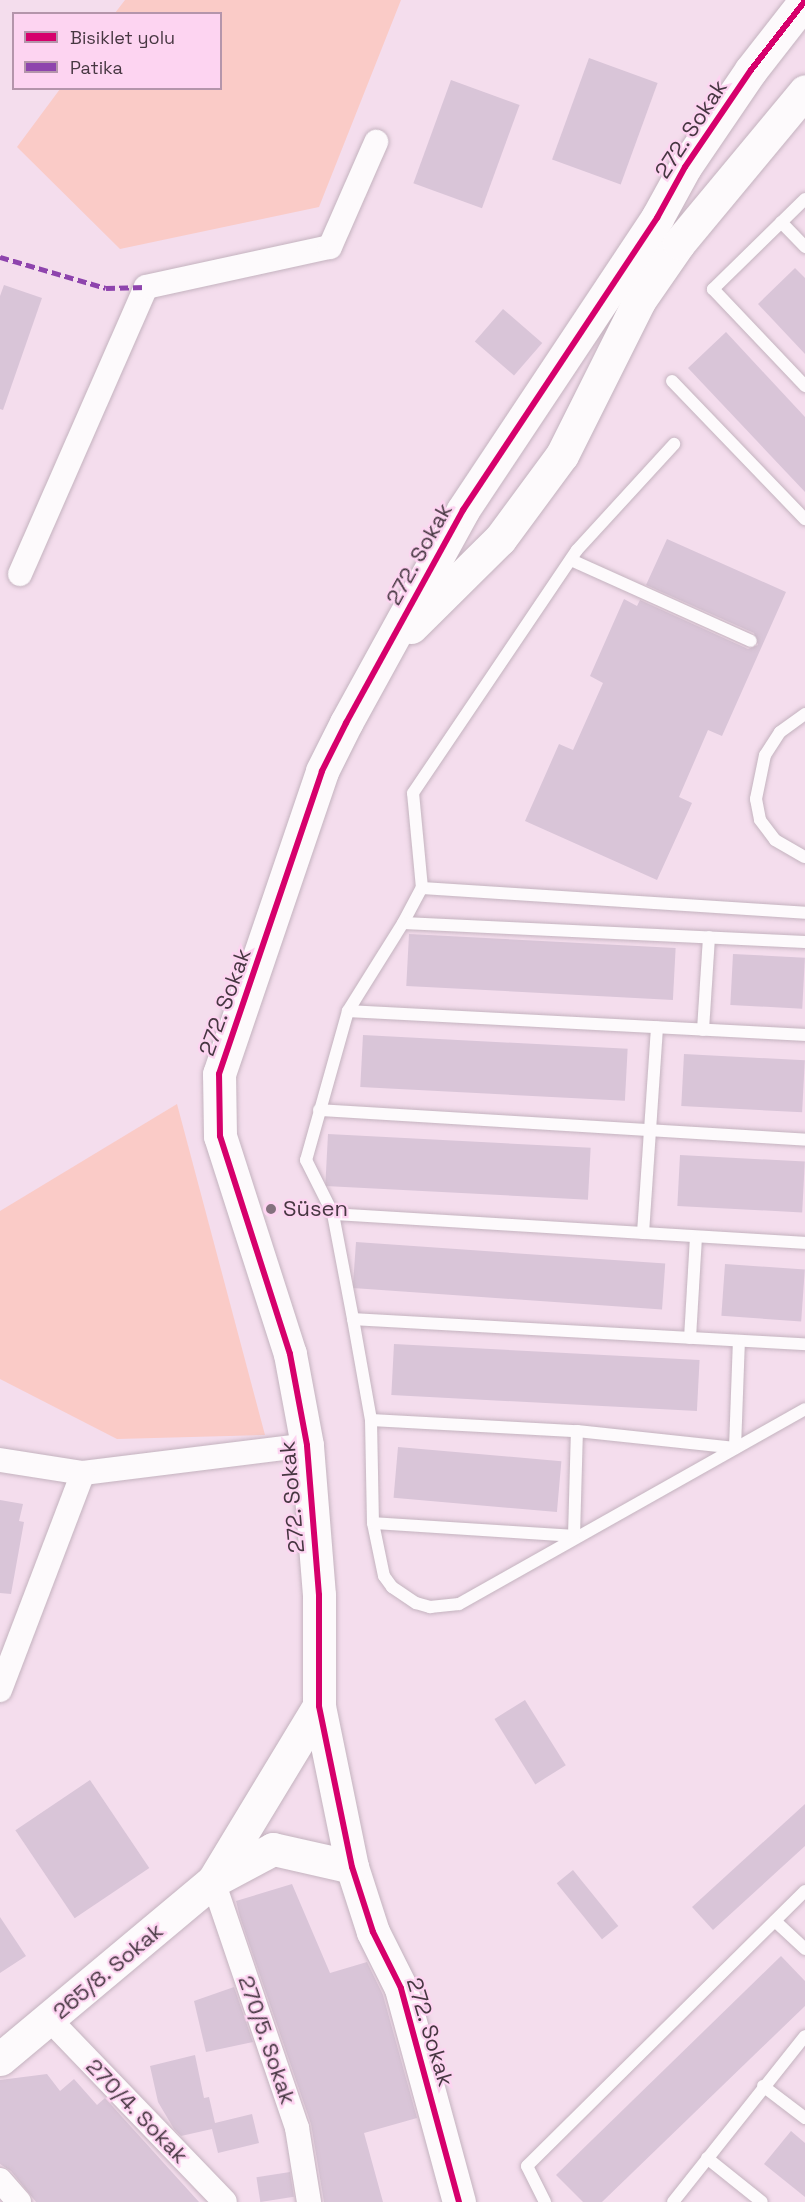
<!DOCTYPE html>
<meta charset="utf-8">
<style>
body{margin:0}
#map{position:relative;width:805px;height:2202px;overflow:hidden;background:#f4dded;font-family:"Space Grotesk",sans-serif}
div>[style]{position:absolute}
.green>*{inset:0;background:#facbc7}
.building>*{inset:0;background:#d9c5d8;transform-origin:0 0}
.roads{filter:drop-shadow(0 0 2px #c4b3bf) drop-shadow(0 0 2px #c4b3bf)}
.lane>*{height:12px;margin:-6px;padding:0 6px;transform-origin:6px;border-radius:6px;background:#fdfafc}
.street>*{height:24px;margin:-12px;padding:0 12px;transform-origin:12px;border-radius:12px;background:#fdfafc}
.secondary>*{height:33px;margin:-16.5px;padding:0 16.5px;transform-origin:16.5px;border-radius:16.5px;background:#fdfafc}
.quiet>*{height:4.5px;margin-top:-2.25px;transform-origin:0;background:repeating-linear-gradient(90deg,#8e44ad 0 9px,transparent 0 13.5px)}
.cycleway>*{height:6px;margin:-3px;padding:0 3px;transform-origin:3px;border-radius:3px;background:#d6006c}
.dots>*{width:16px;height:16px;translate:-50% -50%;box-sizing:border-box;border:3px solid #fdd4f1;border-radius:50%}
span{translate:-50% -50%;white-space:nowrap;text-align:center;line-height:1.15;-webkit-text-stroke:4.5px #fdd4f1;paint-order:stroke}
.street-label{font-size:22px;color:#473742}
.poi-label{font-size:22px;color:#473742}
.left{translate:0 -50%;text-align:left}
.legend{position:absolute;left:12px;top:12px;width:210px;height:78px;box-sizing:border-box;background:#fdd4f1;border:2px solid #b495ab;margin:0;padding:8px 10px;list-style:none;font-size:18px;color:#473742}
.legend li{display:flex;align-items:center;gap:12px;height:30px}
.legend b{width:30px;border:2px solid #b495ab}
</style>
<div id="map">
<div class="green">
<i style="clip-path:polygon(125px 0,401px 0,319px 207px,120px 249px,17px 147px,60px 89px,220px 88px,220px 14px,115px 13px)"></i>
<i style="clip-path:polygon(177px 1104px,265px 1435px,117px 1439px,0 1379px,0 1211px)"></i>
</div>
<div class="building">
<i style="left:589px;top:58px;width:73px;height:108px;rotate:20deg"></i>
<i style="left:451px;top:80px;width:73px;height:110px;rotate:20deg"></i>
<i style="clip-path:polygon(795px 268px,805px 278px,805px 354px,758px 304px)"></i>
<i style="clip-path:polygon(4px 285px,42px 298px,3px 410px,0 409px,0 296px)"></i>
<i style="left:503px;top:309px;width:52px;height:43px;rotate:41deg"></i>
<i style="clip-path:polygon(726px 332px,805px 417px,805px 492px,688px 368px)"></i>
<i style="clip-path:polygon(667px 539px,786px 592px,722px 736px,708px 730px,679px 797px,692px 803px,657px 880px,525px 821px,559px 744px,573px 750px,603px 683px,590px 676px,624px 599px,637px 606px,640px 600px,748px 649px,758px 645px,754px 633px,646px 585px)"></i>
<i style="left:409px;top:934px;width:267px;height:52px;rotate:3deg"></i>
<i style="left:733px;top:954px;width:72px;height:51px;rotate:3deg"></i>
<i style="left:363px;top:1035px;width:265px;height:52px;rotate:3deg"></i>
<i style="left:684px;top:1054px;width:121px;height:52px;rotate:3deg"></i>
<i style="left:328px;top:1134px;width:263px;height:52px;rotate:3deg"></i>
<i style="left:680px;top:1155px;width:125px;height:51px;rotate:3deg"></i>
<i style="left:356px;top:1242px;width:310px;height:46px;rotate:4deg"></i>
<i style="left:725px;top:1264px;width:80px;height:52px;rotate:4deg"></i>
<i style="left:394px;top:1344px;width:306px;height:51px;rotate:3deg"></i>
<i style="left:398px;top:1447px;width:164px;height:51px;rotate:5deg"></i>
<i style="clip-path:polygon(0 1500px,23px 1504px,19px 1521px,24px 1522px,11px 1594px,0 1593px)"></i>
<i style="left:525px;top:1700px;width:77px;height:36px;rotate:58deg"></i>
<i style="left:90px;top:1780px;width:106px;height:90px;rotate:56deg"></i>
<i style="clip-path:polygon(805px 1804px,805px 1846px,713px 1930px,692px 1907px)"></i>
<i style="left:573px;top:1870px;width:72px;height:21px;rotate:51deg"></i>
<i style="clip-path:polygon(292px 1884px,330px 1973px,367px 1962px,383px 1995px,417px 2118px,364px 2133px,383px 2202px,324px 2202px,311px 2124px,240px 1917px,236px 1901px)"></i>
<i style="clip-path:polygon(0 1917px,26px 1956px,0 1973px)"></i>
<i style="clip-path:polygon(781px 1956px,805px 1981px,805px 2006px,602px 2202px,583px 2202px,556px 2175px)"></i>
<i style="clip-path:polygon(234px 1987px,253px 2042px,206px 2052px,194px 2001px)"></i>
<i style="clip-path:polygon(195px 2055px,204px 2098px,209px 2097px,215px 2123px,252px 2114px,259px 2143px,218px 2153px,212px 2129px,181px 2136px,174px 2129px,158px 2102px,150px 2066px)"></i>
<i style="clip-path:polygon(47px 2074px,60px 2091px,74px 2079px,97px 2105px,105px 2098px,199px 2202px,36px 2202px,11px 2171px,0 2164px,0 2080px)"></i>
<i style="clip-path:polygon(791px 2131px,805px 2143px,805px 2197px,764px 2164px)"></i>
<i style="left:290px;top:2172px;width:25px;height:34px;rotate:81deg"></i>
</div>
<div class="roads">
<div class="lane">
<i style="left:805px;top:199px;width:129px;rotate:135.6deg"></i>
<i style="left:713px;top:289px;width:134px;rotate:46.5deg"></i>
<i style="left:781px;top:222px;width:35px;rotate:46deg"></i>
<i style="left:672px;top:381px;width:192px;rotate:46.1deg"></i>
<i style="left:571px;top:560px;width:197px;rotate:24.2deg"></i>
<i style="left:805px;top:714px;width:31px;rotate:144deg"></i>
<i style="left:780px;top:732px;width:27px;rotate:123deg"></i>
<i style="left:765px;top:755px;width:45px;rotate:101.6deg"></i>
<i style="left:756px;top:799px;width:21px;rotate:79deg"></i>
<i style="left:760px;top:820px;width:25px;rotate:53deg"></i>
<i style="left:775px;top:840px;width:34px;rotate:30deg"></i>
<i style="left:422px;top:888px;width:384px;rotate:3.7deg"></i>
<i style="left:403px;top:923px;width:40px;rotate:-62deg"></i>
<i style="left:422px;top:888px;width:95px;rotate:-95.4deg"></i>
<i style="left:413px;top:793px;width:293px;rotate:-56deg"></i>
<i style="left:577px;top:550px;width:144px;rotate:-47.5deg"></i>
<i style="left:805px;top:942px;width:402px;rotate:-177.3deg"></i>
<i style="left:403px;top:923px;width:104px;rotate:122deg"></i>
<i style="left:348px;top:1011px;width:155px;rotate:105.7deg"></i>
<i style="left:306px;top:1160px;width:60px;rotate:63.4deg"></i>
<i style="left:333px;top:1214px;width:107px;rotate:79.2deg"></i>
<i style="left:353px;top:1319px;width:103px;rotate:79.9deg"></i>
<i style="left:371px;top:1420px;width:103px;rotate:88.9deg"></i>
<i style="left:373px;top:1523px;width:54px;rotate:78.3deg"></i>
<i style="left:384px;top:1576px;width:14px;rotate:54deg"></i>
<i style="left:392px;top:1587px;width:29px;rotate:34deg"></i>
<i style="left:416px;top:1603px;width:15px;rotate:16deg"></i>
<i style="left:430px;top:1607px;width:29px;rotate:-6deg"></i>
<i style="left:459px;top:1604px;width:397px;rotate:-29.4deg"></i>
<i style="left:348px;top:1011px;width:458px;rotate:3deg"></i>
<i style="left:703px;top:1030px;width:93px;rotate:-86.3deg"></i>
<i style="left:319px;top:1110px;width:487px;rotate:3.5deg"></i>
<i style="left:333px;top:1214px;width:473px;rotate:3.5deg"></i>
<i style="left:643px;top:1233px;width:206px;rotate:-86.1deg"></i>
<i style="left:353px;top:1319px;width:453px;rotate:3.2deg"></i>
<i style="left:690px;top:1338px;width:101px;rotate:-86.6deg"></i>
<i style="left:371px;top:1420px;width:206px;rotate:3.1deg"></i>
<i style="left:577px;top:1431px;width:159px;rotate:6.1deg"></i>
<i style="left:735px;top:1448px;width:107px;rotate:-87.9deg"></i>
<i style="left:373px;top:1523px;width:201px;rotate:3.7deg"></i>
<i style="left:574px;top:1536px;width:105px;rotate:-88.4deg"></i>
<i style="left:775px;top:1921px;width:41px;rotate:43deg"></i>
<i style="left:763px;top:2086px;width:53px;rotate:37.3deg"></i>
<i style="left:707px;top:2158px;width:70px;rotate:38.7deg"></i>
<i style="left:545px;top:2202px;width:40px;rotate:-116.6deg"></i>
<i style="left:527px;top:2166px;width:391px;rotate:-44.7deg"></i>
<i style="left:673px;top:2202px;width:212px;rotate:-51.5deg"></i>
</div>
<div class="street">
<i style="left:20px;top:574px;width:313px;rotate:-66.3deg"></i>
<i style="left:146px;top:287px;width:188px;rotate:-12.3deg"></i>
<i style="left:330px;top:247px;width:115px;rotate:-66.3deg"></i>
<i style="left:0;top:1460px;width:84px;rotate:8.9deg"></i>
<i style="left:83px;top:1473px;width:226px;rotate:-7.1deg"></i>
<i style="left:0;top:1690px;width:232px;rotate:-69.1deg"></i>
<i style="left:213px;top:1881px;width:261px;rotate:71.2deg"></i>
<i style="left:297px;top:2128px;width:75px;rotate:80.8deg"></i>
<i style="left:50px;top:2020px;width:252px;rotate:46.1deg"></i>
<i style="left:0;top:2180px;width:29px;rotate:49deg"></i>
</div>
<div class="secondary">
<i style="left:411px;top:627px;width:125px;rotate:-44.7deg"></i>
<i style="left:500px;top:539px;width:104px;rotate:-53.6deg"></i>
<i style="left:562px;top:455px;width:172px;rotate:-63.4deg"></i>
<i style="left:639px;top:301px;width:70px;rotate:-55.4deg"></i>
<i style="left:679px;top:243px;width:197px;rotate:-50.3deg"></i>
<i style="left:213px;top:1881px;width:205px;rotate:-58.8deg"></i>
<i style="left:0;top:2059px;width:278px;rotate:-39.9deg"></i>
<i style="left:213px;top:1881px;width:68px;rotate:-28.1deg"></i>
<i style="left:273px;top:1849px;width:81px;rotate:12.8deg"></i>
<i style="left:459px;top:2202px;width:222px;rotate:-105.2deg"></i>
<i style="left:401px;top:1988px;width:63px;rotate:-116.6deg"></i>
<i style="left:373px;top:1932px;width:68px;rotate:-107.9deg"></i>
<i style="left:352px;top:1867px;width:164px;rotate:-101.6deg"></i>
<i style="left:319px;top:1706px;width:111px;rotate:-90deg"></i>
<i style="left:319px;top:1595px;width:150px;rotate:-94.6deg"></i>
<i style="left:307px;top:1445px;width:93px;rotate:-100.6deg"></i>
<i style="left:290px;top:1354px;width:229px;rotate:-107.8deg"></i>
<i style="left:220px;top:1136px;width:62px;rotate:-90.9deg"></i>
<i style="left:219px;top:1074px;width:320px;rotate:-71.2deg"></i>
<i style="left:322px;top:771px;width:54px;rotate:-63.4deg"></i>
<i style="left:346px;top:723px;width:243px;rotate:-61.2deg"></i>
<i style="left:463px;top:510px;width:351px;rotate:-56.4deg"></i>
<i style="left:657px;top:218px;width:58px;rotate:-61.2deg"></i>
<i style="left:685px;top:167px;width:117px;rotate:-55.8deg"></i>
<i style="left:751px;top:70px;width:88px;rotate:-52deg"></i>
</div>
</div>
<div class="quiet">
<i style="left:0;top:257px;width:110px;rotate:16.3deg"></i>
<i style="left:106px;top:288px;width:40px;rotate:-1.4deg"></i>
</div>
<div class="cycleway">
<i style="left:459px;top:2202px;width:222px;rotate:-105.2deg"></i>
<i style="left:401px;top:1988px;width:63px;rotate:-116.6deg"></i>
<i style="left:373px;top:1932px;width:68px;rotate:-107.9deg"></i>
<i style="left:352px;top:1867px;width:164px;rotate:-101.6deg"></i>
<i style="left:319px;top:1706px;width:111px;rotate:-90deg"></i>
<i style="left:319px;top:1595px;width:150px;rotate:-94.6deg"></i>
<i style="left:307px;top:1445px;width:93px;rotate:-100.6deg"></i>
<i style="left:290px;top:1354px;width:229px;rotate:-107.8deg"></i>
<i style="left:220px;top:1136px;width:62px;rotate:-90.9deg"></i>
<i style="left:219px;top:1074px;width:320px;rotate:-71.2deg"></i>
<i style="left:322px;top:771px;width:54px;rotate:-63.4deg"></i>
<i style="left:346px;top:723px;width:243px;rotate:-61.2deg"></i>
<i style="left:463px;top:510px;width:351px;rotate:-56.4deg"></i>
<i style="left:657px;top:218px;width:58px;rotate:-61.2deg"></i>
<i style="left:685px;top:167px;width:117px;rotate:-55.8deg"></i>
<i style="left:751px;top:70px;width:88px;rotate:-52deg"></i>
</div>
<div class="dots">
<i style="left:271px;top:1209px;background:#84717e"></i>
</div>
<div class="street-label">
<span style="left:691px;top:129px;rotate:-57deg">272. Sokak</span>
<span style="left:419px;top:554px;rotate:-61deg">272. Sokak</span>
<span style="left:225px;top:1002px;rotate:-70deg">272. Sokak</span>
<span style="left:292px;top:1497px;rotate:-95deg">272. Sokak</span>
<span style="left:108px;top:1971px;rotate:-40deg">265/8. Sokak</span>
<span style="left:430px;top:2032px;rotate:73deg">272. Sokak</span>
<span style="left:267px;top:2040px;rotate:71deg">270/5. Sokak</span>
<span style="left:137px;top:2111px;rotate:46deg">270/4. Sokak</span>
</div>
<div class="poi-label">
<span class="left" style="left:283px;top:1209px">Süsen</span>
</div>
<ul class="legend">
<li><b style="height:8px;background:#d6006c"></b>Bisiklet yolu</li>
<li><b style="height:8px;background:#8e44ad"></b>Patika</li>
</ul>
</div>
